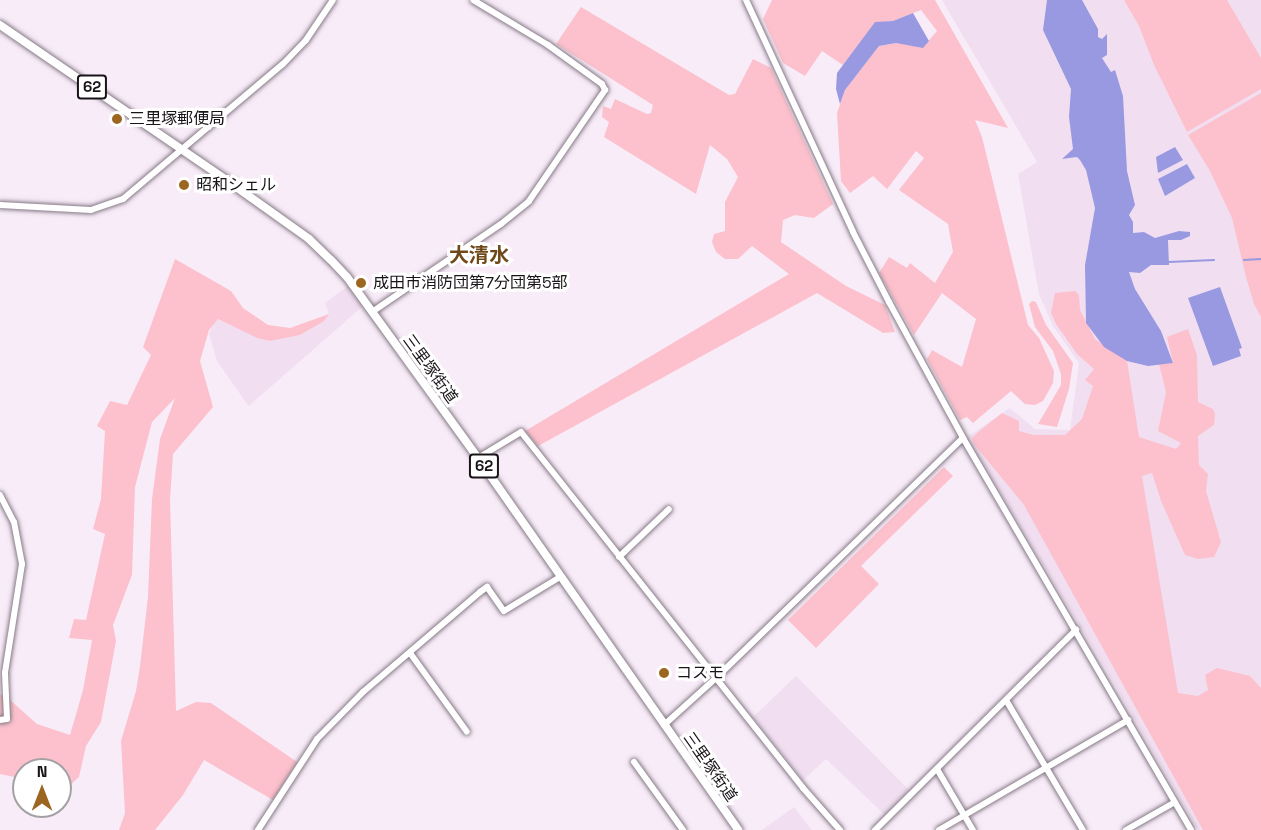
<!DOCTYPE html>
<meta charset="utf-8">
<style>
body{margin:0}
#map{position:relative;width:1261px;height:830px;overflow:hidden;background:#f8ecf8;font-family:"Space Grotesk","Noto Sans JP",sans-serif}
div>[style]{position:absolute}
.built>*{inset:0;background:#f1dff1}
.green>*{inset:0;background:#fcc1cc}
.water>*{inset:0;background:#9999e1}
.stream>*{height:1.5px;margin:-0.75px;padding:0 0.75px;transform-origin:0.75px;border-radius:0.75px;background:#9999e1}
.roads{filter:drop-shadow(0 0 2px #867b86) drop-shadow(0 0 2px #867b86)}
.minor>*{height:6px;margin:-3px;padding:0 3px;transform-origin:3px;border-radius:3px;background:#fff}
.major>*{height:8px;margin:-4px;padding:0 4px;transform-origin:4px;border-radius:4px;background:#fff}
.dots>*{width:16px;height:16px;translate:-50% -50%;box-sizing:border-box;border:3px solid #fff;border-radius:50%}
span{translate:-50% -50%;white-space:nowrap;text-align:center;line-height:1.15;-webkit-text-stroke:6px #fff;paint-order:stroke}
.shield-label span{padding:2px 4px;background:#fff;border:2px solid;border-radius:4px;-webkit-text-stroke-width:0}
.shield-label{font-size:15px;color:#181418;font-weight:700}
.poi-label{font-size:16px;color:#181418}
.left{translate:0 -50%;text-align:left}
.street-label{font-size:16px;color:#181418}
.quarter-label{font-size:20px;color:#6f491a;font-weight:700}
.north{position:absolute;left:12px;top:758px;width:60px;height:60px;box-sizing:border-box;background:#fff;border:2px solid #a3a1a3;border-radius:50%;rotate:0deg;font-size:16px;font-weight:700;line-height:24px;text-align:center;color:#181418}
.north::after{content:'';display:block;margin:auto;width:21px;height:27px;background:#9d6620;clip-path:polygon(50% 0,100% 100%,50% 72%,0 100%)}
</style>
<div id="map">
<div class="built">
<i style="clip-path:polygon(942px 0,1261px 0,1261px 830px,1198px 830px,1103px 664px,967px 437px,1010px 408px,1035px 429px,1070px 430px,1079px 363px,1053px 326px,1039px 294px,1018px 174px,1037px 162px)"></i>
<i style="clip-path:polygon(349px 285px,363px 306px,249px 406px,247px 404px,217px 361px,209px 334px,214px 322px,218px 319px,257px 338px,270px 341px,329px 314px,325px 303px)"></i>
<i style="clip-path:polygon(796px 676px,909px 790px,885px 815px,826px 759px,803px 780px,753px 717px)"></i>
<i style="clip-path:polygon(794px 807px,812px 830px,762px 830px)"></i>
</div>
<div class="green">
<i style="clip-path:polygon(772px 0,935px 0,1008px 128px,975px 120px,982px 137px,1028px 325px,1039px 338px,1054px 371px,1053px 383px,1043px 401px,1035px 405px,1025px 404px,1011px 391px,973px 423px,967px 417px,960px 420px,927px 359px,932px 350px,962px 367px,976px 319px,942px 293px,914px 335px,879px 273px,889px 257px,907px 268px,910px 263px,935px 283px,953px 252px,948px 224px,899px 190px,924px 158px,916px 151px,887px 189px,873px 176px,850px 193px,841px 181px,837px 113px,845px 90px,879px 46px,896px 43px,923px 47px,937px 31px,921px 10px,893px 21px,875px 23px,843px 65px,822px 51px,805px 76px,783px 63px,763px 19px)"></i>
<i style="clip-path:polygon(1124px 0,1227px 0,1261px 58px,1261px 89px,1187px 132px,1154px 65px,1139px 26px)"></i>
<i style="clip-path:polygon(581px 7px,729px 95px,735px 94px,753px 59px,771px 68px,833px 204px,814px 218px,795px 215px,783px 220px,781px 242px,846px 286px,885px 305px,895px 332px,883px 333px,817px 293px,538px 446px,525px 431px,789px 274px,752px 246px,738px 259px,725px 259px,716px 252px,712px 242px,714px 234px,725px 231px,725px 202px,738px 177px,727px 159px,710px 145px,696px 194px,604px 137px,609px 122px,602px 117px,603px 106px,611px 109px,615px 99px,647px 114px,651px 113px,653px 105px,556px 44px)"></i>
<i style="clip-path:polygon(1261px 93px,1261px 317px,1254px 304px,1246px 277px,1232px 218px,1210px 171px,1188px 135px)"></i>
<i style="clip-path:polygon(175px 259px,231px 291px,243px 308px,268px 325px,290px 328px,329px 314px,324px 321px,300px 335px,270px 341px,257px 338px,218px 319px,209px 330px,200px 361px,213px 407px,173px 454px,170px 500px,176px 711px,196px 702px,211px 703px,297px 762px,273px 800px,204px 760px,183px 795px,155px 830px,119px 830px,125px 813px,121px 741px,136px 691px,140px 666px,148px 597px,152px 499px,160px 439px,175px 398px,152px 422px,135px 487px,132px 575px,113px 625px,116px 641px,101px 722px,86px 746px,79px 777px,64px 791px,60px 790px,60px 770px,24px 770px,24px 779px,0 774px,0 694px,10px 700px,37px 724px,70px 735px,83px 690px,92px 640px,69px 638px,74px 619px,86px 620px,105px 534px,93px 529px,101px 499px,105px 431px,97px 426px,110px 401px,127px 405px,151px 355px,143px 347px)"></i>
<i style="clip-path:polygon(1075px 291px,1079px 295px,1080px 310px,1095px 339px,1127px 361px,1139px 437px,1176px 449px,1181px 443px,1158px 431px,1166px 392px,1159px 364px,1173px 363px,1167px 337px,1188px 329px,1197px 355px,1198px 402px,1213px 409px,1215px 414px,1214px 425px,1198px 436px,1199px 465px,1208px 474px,1206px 491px,1221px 542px,1214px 557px,1198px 559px,1185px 555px,1161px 501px,1152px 473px,1142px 476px,1178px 693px,1198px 696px,1208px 690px,1205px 675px,1217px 668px,1250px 676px,1261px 688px,1261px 830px,1203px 830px,1024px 505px,974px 444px,972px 438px,977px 433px,1002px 413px,1019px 421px,1019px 431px,1034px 435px,1065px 435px,1082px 419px,1093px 386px,1085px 380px,1094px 369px,1077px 354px,1056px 324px,1051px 313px,1055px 293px)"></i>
<i style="clip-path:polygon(1032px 301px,1036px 302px,1046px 325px,1073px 363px,1069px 389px,1057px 427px,1038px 424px,1061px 385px,1061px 374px,1053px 351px,1035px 327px,1029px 304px)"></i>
<i style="clip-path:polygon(944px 467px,953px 476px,861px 566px,879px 584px,816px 648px,788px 620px)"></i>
</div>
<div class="water">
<i style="clip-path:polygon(1047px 0,1082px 0,1098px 29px,1098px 37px,1102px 39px,1107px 34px,1107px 55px,1102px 58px,1111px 72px,1115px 70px,1123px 96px,1127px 171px,1135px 205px,1129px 215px,1133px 222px,1133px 233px,1144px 232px,1155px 238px,1179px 231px,1190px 232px,1190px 236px,1181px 240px,1168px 240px,1169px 265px,1151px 265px,1140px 273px,1129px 272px,1135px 289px,1161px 331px,1173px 363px,1148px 366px,1127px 361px,1104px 347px,1086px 323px,1085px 265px,1095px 208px,1086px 170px,1080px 160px,1077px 157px,1062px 159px,1073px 149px,1069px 117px,1071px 89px,1043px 30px)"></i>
<i style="clip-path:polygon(913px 13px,929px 41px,923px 48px,896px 43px,879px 46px,845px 90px,840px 104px,836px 89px,837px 73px,875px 22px,893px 21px)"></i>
<i style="clip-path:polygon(1175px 147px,1183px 160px,1158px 173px,1156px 157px)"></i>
<i style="clip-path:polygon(1187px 164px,1195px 178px,1165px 196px,1158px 179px)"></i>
<i style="clip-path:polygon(1220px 287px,1242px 348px,1239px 349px,1241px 356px,1213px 366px,1188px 298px)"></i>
</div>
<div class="stream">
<i style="left:1244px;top:260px;width:17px;rotate:-3deg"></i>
<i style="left:1169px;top:262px;width:45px;rotate:-2.5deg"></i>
</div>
<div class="roads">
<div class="minor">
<i style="left:746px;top:0;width:255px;rotate:65.2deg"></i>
<i style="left:853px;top:232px;width:79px;rotate:62.8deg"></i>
<i style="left:889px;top:302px;width:155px;rotate:61.4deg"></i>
<i style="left:963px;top:438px;width:453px;rotate:59.8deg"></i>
<i style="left:0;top:205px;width:91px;rotate:3.1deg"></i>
<i style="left:91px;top:210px;width:34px;rotate:-19deg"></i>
<i style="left:123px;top:199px;width:209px;rotate:-40.2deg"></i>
<i style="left:283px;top:64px;width:33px;rotate:-46deg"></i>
<i style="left:306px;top:40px;width:48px;rotate:-56deg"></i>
<i style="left:372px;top:312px;width:156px;rotate:-34.3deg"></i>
<i style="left:501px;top:224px;width:36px;rotate:-39deg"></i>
<i style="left:529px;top:201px;width:135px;rotate:-55.6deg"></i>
<i style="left:605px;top:90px;width:7px;rotate:-117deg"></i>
<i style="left:602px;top:84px;width:67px;rotate:-144.2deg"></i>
<i style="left:548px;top:45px;width:87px;rotate:-149deg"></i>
<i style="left:478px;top:458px;width:50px;rotate:-31.2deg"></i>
<i style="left:521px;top:432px;width:454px;rotate:51.6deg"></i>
<i style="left:803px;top:788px;width:56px;rotate:48.6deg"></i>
<i style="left:0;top:495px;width:30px;rotate:63deg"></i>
<i style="left:14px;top:522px;width:43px;rotate:79.2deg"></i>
<i style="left:22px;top:564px;width:110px;rotate:98.9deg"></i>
<i style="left:5px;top:673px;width:46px;rotate:87.5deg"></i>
<i style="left:7px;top:719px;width:7px;rotate:172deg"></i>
<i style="left:619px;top:557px;width:69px;rotate:-43.8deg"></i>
<i style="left:410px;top:653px;width:97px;rotate:54.2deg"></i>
<i style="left:1006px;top:700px;width:151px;rotate:59.4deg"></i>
<i style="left:664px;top:725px;width:70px;rotate:-42.1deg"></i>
<i style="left:716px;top:678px;width:344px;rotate:-44.2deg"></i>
<i style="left:634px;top:762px;width:84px;rotate:54.2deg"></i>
<i style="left:937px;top:769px;width:71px;rotate:59.5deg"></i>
<i style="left:258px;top:830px;width:108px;rotate:-57deg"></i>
<i style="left:317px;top:739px;width:66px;rotate:-45.6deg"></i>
<i style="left:363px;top:692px;width:154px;rotate:-40.5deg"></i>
<i style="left:480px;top:592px;width:9px;rotate:-36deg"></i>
<i style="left:487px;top:587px;width:29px;rotate:55deg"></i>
<i style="left:504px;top:611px;width:66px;rotate:-31.3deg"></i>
<i style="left:875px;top:830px;width:284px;rotate:-44.9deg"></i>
<i style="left:939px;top:830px;width:219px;rotate:-30.2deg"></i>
<i style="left:1126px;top:830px;width:56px;rotate:-29.7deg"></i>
</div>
<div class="major">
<i style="left:0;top:25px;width:273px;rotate:34.4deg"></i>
<i style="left:225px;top:179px;width:103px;rotate:35.5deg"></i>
<i style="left:309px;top:239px;width:30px;rotate:44deg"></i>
<i style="left:331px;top:260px;width:23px;rotate:47deg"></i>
<i style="left:347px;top:277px;width:223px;rotate:54.1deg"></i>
<i style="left:478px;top:458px;width:454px;rotate:55deg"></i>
</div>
</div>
<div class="dots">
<i style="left:117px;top:119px;background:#9d6620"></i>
<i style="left:184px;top:185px;background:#9d6620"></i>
<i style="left:361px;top:283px;background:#9d6620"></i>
<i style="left:664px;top:673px;background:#9d6620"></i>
</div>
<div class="shield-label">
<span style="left:92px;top:87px">62</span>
<span style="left:484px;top:466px">62</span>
</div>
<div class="poi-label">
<span class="left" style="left:129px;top:119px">三里塚郵便局</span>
<span class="left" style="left:196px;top:185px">昭和シェル</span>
<span class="left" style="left:373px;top:283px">成田市消防団第7分団第5部</span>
<span class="left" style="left:676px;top:673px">コスモ</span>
</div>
<div class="street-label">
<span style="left:430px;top:369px;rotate:54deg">三里塚街道</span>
<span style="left:710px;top:767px;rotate:55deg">三里塚街道</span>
</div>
<div class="quarter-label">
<span style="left:479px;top:255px">大清水</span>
</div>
<div class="north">N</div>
</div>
